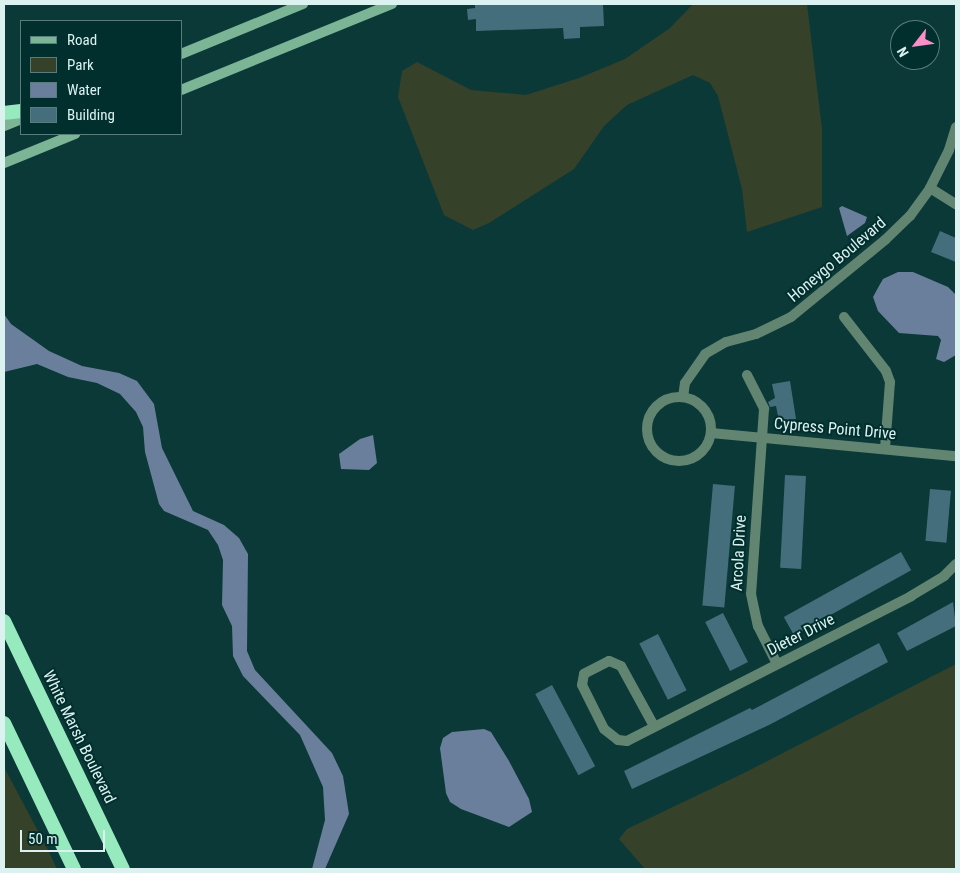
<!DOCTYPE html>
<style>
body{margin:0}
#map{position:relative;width:960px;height:873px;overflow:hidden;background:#0b3937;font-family:"Roboto Condensed",sans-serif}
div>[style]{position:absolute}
.green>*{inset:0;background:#36412a}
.water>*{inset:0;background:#697f9c}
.building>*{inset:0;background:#456e7c;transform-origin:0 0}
.minor>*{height:10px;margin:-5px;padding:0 5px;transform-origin:5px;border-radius:5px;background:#628572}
.minor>.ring{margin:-5px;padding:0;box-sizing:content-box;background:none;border:10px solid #628572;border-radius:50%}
.secondary>*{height:10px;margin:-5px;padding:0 5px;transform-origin:5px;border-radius:5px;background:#7bb596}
.trunk>*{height:14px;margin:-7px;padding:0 7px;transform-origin:7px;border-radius:7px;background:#96eabe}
span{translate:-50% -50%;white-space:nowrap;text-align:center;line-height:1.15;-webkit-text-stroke:4px #002f2d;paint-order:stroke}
.street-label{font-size:16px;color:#dcf2f1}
.frame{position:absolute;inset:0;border:5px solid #dcf2f1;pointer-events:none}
.legend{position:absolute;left:20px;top:20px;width:162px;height:115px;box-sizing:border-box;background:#002f2d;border:1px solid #587d7b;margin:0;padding:6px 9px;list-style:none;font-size:15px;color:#dcf2f1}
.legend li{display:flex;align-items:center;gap:10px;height:25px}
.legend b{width:25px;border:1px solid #587d7b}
.north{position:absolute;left:890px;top:20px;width:50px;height:50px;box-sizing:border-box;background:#002f2d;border:1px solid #587d7b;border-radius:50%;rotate:240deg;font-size:14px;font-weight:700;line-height:20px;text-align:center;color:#dcf2f1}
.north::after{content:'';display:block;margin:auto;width:18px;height:22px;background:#fa8fc8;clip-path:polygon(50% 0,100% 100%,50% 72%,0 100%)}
.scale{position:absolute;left:20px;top:830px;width:85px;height:22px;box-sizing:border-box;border:2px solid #dcf2f1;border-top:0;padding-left:6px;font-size:15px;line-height:18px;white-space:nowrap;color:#dcf2f1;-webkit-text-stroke:4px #002f2d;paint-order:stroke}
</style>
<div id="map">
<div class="green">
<i style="clip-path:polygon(693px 4px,807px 4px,822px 129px,822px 207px,747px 232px,742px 189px,718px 96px,710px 83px,693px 75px,627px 105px,604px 126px,574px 169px,489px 223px,473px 230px,444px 215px,398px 97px,402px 71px,417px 62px,471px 90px,526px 95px,579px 78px,625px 59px,670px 28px)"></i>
<i style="clip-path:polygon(956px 664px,956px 869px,645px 869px,619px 839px,627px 829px,744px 773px)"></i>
<i style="clip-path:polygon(4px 767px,48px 850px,57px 869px,7px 869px,4px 863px)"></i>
</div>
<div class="water">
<i style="clip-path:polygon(842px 206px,867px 217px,865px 223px,847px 236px,839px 208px)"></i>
<i style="clip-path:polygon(898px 272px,913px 272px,948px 287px,956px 295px,956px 355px,944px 362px,936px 359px,941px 340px,938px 336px,899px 333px,878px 311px,873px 297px,879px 286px,883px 279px)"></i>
<i style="clip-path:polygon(4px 314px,11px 324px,49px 351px,82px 366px,119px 373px,137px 381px,154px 404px,162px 448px,193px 511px,224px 525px,239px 538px,248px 554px,247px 651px,255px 670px,332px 753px,343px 776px,349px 814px,325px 869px,312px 869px,325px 820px,323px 787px,300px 735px,243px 676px,233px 656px,232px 626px,222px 605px,223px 560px,218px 545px,208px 530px,164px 511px,159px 504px,145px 452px,143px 427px,136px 412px,120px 394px,97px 383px,68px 377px,37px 364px,4px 372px)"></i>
<i style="clip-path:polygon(373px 435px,377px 463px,369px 470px,341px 469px,339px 454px,360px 439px)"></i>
<i style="clip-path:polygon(484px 729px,491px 732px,509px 761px,529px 799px,532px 812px,509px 827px,461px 809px,450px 802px,446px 793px,440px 748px,443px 738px,452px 732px)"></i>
</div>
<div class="building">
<i style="clip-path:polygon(475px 4px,603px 4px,604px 26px,580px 27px,580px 38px,564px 39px,563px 28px,476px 31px,476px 19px,468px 20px,467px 9px,475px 8px)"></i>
<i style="clip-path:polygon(940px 231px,956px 238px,956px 262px,931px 252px)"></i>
<i style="clip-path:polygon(790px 381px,796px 419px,779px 421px,776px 406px,770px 407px,768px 402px,775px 398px,772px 384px)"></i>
<i style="left:785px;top:475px;width:21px;height:93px;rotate:3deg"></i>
<i style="left:713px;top:484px;width:22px;height:122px;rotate:5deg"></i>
<i style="left:930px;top:489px;width:21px;height:52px;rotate:5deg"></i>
<i style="left:901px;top:552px;width:21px;height:134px;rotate:61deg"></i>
<i style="clip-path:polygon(953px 602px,956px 626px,907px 651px,897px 633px)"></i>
<i style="left:723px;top:613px;width:55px;height:20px;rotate:63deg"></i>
<i style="left:658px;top:634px;width:63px;height:21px;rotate:63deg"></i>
<i style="clip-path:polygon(879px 643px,888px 662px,769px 725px,632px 789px,624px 771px,750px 708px,752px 710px)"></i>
<i style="left:552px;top:685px;width:92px;height:19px;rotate:62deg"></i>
</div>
<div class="minor">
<i style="left:930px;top:188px;width:31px;rotate:32deg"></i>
<i style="left:844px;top:317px;width:68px;rotate:52.1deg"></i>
<i style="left:886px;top:371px;width:12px;rotate:70deg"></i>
<i style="left:890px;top:382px;width:66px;rotate:94.3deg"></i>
<i style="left:747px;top:375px;width:38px;rotate:63deg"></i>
<i style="left:764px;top:409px;width:185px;rotate:94deg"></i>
<i style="left:751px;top:594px;width:33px;rotate:78deg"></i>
<i style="left:758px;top:626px;width:42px;rotate:63.4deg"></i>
<i style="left:683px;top:397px;width:14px;rotate:-82deg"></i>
<i style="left:685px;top:383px;width:35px;rotate:-55deg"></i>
<i style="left:705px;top:354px;width:24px;rotate:-30deg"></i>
<i style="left:726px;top:342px;width:31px;rotate:-15deg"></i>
<i style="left:756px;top:334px;width:39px;rotate:-26deg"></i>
<i style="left:791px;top:317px;width:122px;rotate:-39.3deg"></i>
<i style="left:885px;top:240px;width:35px;rotate:-44deg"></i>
<i style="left:910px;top:216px;width:34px;rotate:-54deg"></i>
<i style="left:930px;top:188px;width:42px;rotate:-63.4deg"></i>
<i style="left:949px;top:150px;width:24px;rotate:-73deg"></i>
<i class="ring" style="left:647px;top:397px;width:54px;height:54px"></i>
<i style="left:711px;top:433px;width:246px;rotate:5.4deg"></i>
<i style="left:654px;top:726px;width:68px;rotate:-118.8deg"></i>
<i style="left:621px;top:666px;width:13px;rotate:-157deg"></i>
<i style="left:609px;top:661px;width:28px;rotate:153deg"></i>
<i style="left:584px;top:674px;width:11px;rotate:100deg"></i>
<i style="left:582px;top:685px;width:49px;rotate:63.4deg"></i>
<i style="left:604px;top:729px;width:18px;rotate:38deg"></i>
<i style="left:618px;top:740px;width:9px;rotate:6deg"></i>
<i style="left:627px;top:741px;width:319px;rotate:-27deg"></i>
<i style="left:911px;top:596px;width:39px;rotate:-31deg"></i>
<i style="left:944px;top:576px;width:17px;rotate:-45deg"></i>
</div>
<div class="secondary">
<i style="left:181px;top:54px;width:132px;rotate:-22.3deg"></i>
<i style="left:181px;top:90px;width:228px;rotate:-22.2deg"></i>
<i style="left:4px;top:126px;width:18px;rotate:-22deg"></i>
<i style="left:4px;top:163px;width:77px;rotate:-22.2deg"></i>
</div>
<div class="trunk">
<i style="left:4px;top:113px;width:17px;rotate:-7deg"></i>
<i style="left:4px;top:621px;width:275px;rotate:64.4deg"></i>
<i style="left:4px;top:723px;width:162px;rotate:64.4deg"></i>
</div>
<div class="street-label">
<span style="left:837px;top:260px;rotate:-40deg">Honeygo Boulevard</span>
<span style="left:835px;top:429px;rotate:5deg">Cypress Point Drive</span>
<span style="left:739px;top:553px;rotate:-87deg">Arcola Drive</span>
<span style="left:801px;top:635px;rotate:-27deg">Dieter Drive</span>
<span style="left:79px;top:737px;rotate:64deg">White Marsh Boulevard</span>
</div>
<div class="frame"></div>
<ul class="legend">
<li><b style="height:6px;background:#7bb596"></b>Road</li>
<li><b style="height:14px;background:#36412a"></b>Park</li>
<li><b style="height:14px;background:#697f9c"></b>Water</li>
<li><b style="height:14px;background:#456e7c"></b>Building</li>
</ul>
<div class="north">N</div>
<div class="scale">50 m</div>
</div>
